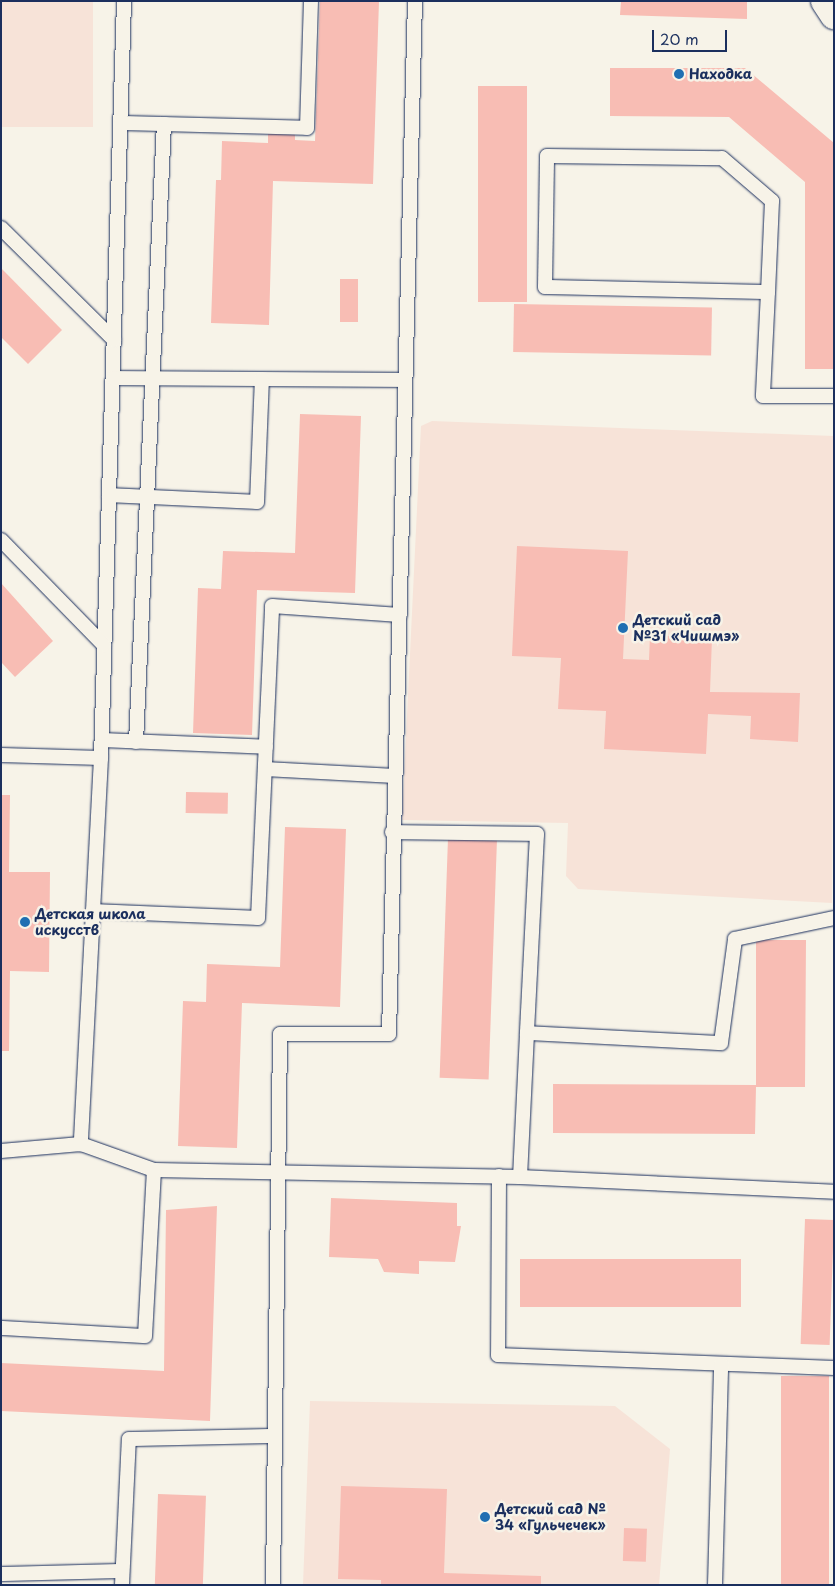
<!DOCTYPE html>
<meta charset="utf-8">
<style>
body{margin:0}
#map{position:relative;width:835px;height:1586px;overflow:hidden;background:#f7f3e8;font-family:"Playpen Sans",sans-serif}
div>[style]{position:absolute}
.built>*{inset:0;background:#f7e3d8;transform-origin:0 0}
.building>*{inset:0;background:#f8bdb4;transform-origin:0 0}
.roads{filter:drop-shadow(0 0 1px #1b2f5e) drop-shadow(0 0 1px #1b2f5e)}
.service>*{height:14px;margin:-7px;padding:0 7px;transform-origin:7px;border-radius:7px;background:#f7f3e8}
.minor>*{height:28px;margin:-14px;padding:0 14px;transform-origin:14px;border-radius:14px;background:#f7f3e8}
.dots>*{width:14px;height:14px;translate:-50% -50%;box-sizing:border-box;border:2px solid #f7f3e8;border-radius:50%}
span{translate:-50% -50%;white-space:nowrap;text-align:center;line-height:1.15;-webkit-text-stroke:5px #f7f3e8;paint-order:stroke}
.poi-label{font-size:14px;color:#1b2f5e;font-weight:700}
.left{translate:0 -50%;text-align:left}
.frame{position:absolute;inset:0;border:2px solid #1b2f5e;pointer-events:none}
.scale{position:absolute;left:652px;top:30px;width:75px;height:22px;box-sizing:border-box;border:2px solid #1b2f5e;border-top:0;padding-left:6px;font-size:15px;line-height:18px;white-space:nowrap;color:#1b2f5e;-webkit-text-stroke:4px #f7f3e8;paint-order:stroke}
</style>
<div id="map">
<div class="built">
<i style="left:1px;top:1px;width:92px;height:126px"></i>
<i style="clip-path:polygon(432px 421px,834px 436px,832px 903px,578px 889px,566px 876px,568px 823px,402px 820px,421px 426px)"></i>
<i style="clip-path:polygon(310px 1401px,615px 1406px,670px 1449px,659px 1585px,303px 1585px)"></i>
</div>
<div class="building">
<i style="clip-path:polygon(320px 1px,379px 1px,373px 184px,273px 181px,269px 325px,211px 323px,216px 180px,221px 180px,222px 141px,268px 143px,268px 132px,295px 132px,295px 140px,315px 141px)"></i>
<i style="clip-path:polygon(621px 1px,747px 1px,747px 19px,620px 15px)"></i>
<i style="clip-path:polygon(610px 68px,745px 68px,834px 143px,834px 369px,805px 369px,805px 182px,729px 117px,610px 116px)"></i>
<i style="left:478px;top:86px;width:49px;height:216px"></i>
<i style="clip-path:polygon(1px 268px,62px 330px,28px 364px,1px 337px)"></i>
<i style="left:340px;top:279px;width:18px;height:43px"></i>
<i style="left:514px;top:304px;width:198px;height:48px;rotate:1deg"></i>
<i style="clip-path:polygon(300px 414px,361px 416px,355px 593px,257px 590px,252px 735px,193px 733px,198px 588px,221px 589px,223px 551px,295px 553px)"></i>
<i style="clip-path:polygon(517px 546px,628px 551px,623px 659px,649px 660px,650px 635px,712px 638px,710px 692px,800px 693px,798px 742px,750px 739px,751px 716px,708px 714px,706px 754px,604px 749px,606px 711px,558px 709px,561px 658px,512px 656px)"></i>
<i style="clip-path:polygon(1px 583px,53px 641px,15px 677px,1px 662px)"></i>
<i style="left:186px;top:792px;width:42px;height:21px;rotate:1deg"></i>
<i style="clip-path:polygon(1px 795px,10px 795px,9px 872px,50px 872px,49px 972px,10px 971px,9px 1051px,1px 1051px)"></i>
<i style="clip-path:polygon(285px 827px,346px 829px,340px 1007px,242px 1003px,237px 1148px,178px 1146px,183px 1001px,206px 1002px,207px 964px,280px 967px)"></i>
<i style="left:448px;top:838px;width:49px;height:240px;rotate:2deg"></i>
<i style="clip-path:polygon(756px 940px,806px 940px,805px 1087px,756px 1087px,755px 1134px,553px 1133px,553px 1084px,756px 1085px)"></i>
<i style="clip-path:polygon(331px 1198px,457px 1203px,457px 1226px,461px 1226px,455px 1262px,419px 1261px,419px 1274px,384px 1272px,378px 1259px,329px 1257px)"></i>
<i style="clip-path:polygon(217px 1206px,210px 1421px,1px 1411px,1px 1363px,164px 1371px,166px 1210px)"></i>
<i style="left:805px;top:1219px;width:29px;height:125px;rotate:2deg"></i>
<i style="left:520px;top:1259px;width:221px;height:48px"></i>
<i style="left:781px;top:1376px;width:48px;height:209px"></i>
<i style="clip-path:polygon(341px 1486px,447px 1489px,444px 1573px,541px 1576px,541px 1585px,381px 1585px,381px 1580px,338px 1579px)"></i>
<i style="left:158px;top:1494px;width:48px;height:91px;rotate:2deg"></i>
<i style="left:624px;top:1528px;width:23px;height:33px;rotate:2deg"></i>
</div>
<div class="roads">
<div class="service">
<i style="left:124px;top:1px;width:757px;rotate:91.74deg"></i>
<i style="left:101px;top:758px;width:387px;rotate:93deg"></i>
<i style="left:81px;top:1144px;width:77px;rotate:19.6deg"></i>
<i style="left:154px;top:1170px;width:366px;rotate:1.1deg"></i>
<i style="left:520px;top:1177px;width:314px;rotate:2.7deg"></i>
<i style="left:121px;top:123px;width:186px;rotate:1.5deg"></i>
<i style="left:307px;top:128px;width:127px;rotate:-88.2deg"></i>
<i style="left:1px;top:228px;width:159px;rotate:44.7deg"></i>
<i style="left:768px;top:292px;width:223px;rotate:-178.7deg"></i>
<i style="left:545px;top:287px;width:131px;rotate:-89.1deg"></i>
<i style="left:547px;top:156px;width:175px;rotate:0.7deg"></i>
<i style="left:722px;top:158px;width:66px;rotate:40.7deg"></i>
<i style="left:772px;top:201px;width:91px;rotate:92.5deg"></i>
<i style="left:768px;top:292px;width:104px;rotate:92.8deg"></i>
<i style="left:763px;top:396px;width:71px"></i>
<i style="left:113px;top:378px;width:292px;rotate:0.4deg"></i>
<i style="left:109px;top:495px;width:148px;rotate:2.7deg"></i>
<i style="left:257px;top:502px;width:123px;rotate:-87.7deg"></i>
<i style="left:1px;top:540px;width:147px;rotate:45.6deg"></i>
<i style="left:102px;top:740px;width:164px;rotate:2.4deg"></i>
<i style="left:136px;top:742px;width:619px;rotate:-87.41deg"></i>
<i style="left:1px;top:755px;width:100px;rotate:1.7deg"></i>
<i style="left:265px;top:769px;width:130px;rotate:3.1deg"></i>
<i style="left:392px;top:832px;width:145px;rotate:0.8deg"></i>
<i style="left:537px;top:834px;width:199px;rotate:92.9deg"></i>
<i style="left:93px;top:911px;width:165px;rotate:2.4deg"></i>
<i style="left:258px;top:918px;width:312px;rotate:-87.4deg"></i>
<i style="left:272px;top:606px;width:128px;rotate:4deg"></i>
<i style="left:1px;top:1151px;width:80px;rotate:-5deg"></i>
<i style="left:499px;top:1176px;width:179px;rotate:90.3deg"></i>
<i style="left:498px;top:1355px;width:336px;rotate:2.2deg"></i>
<i style="left:520px;top:1177px;width:144px;rotate:-87.2deg"></i>
<i style="left:527px;top:1033px;width:194px;rotate:3deg"></i>
<i style="left:721px;top:1043px;width:105px;rotate:-82.3deg"></i>
<i style="left:735px;top:939px;width:101px;rotate:-12deg"></i>
<i style="left:1px;top:1328px;width:144px;rotate:3.2deg"></i>
<i style="left:145px;top:1336px;width:166px;rotate:-86.9deg"></i>
<i style="left:1px;top:1574px;width:121px;rotate:-1.4deg"></i>
<i style="left:122px;top:1585px;width:146px;rotate:-87.3deg"></i>
<i style="left:129px;top:1439px;width:145px;rotate:-1.2deg"></i>
<i style="left:273px;top:1585px;width:551px;rotate:-89.27deg"></i>
<i style="left:280px;top:1034px;width:109px"></i>
<i style="left:389px;top:1034px;width:1033px;rotate:-88.56deg"></i>
<i style="left:715px;top:1585px;width:220px;rotate:-88.4deg"></i>
</div>
<div class="minor">
<i style="left:825px;top:1px;width:17px;rotate:57deg"></i>
</div>
</div>
<div class="dots">
<i style="left:679px;top:74px;background:#1f6fb2"></i>
<i style="left:623px;top:628px;background:#1f6fb2"></i>
<i style="left:25px;top:922px;background:#1f6fb2"></i>
<i style="left:485px;top:1517px;background:#1f6fb2"></i>
</div>
<div class="poi-label">
<span class="left" style="left:689px;top:74px">Находка</span>
<span class="left" style="left:633px;top:628px">Детский сад<br>№31 «Чишмэ»</span>
<span class="left" style="left:35px;top:922px">Детская школа<br>искусств</span>
<span class="left" style="left:495px;top:1517px">Детский сад №<br>34 «Гульчечек»</span>
</div>
<div class="frame"></div>
<div class="scale">20 m</div>
</div>
